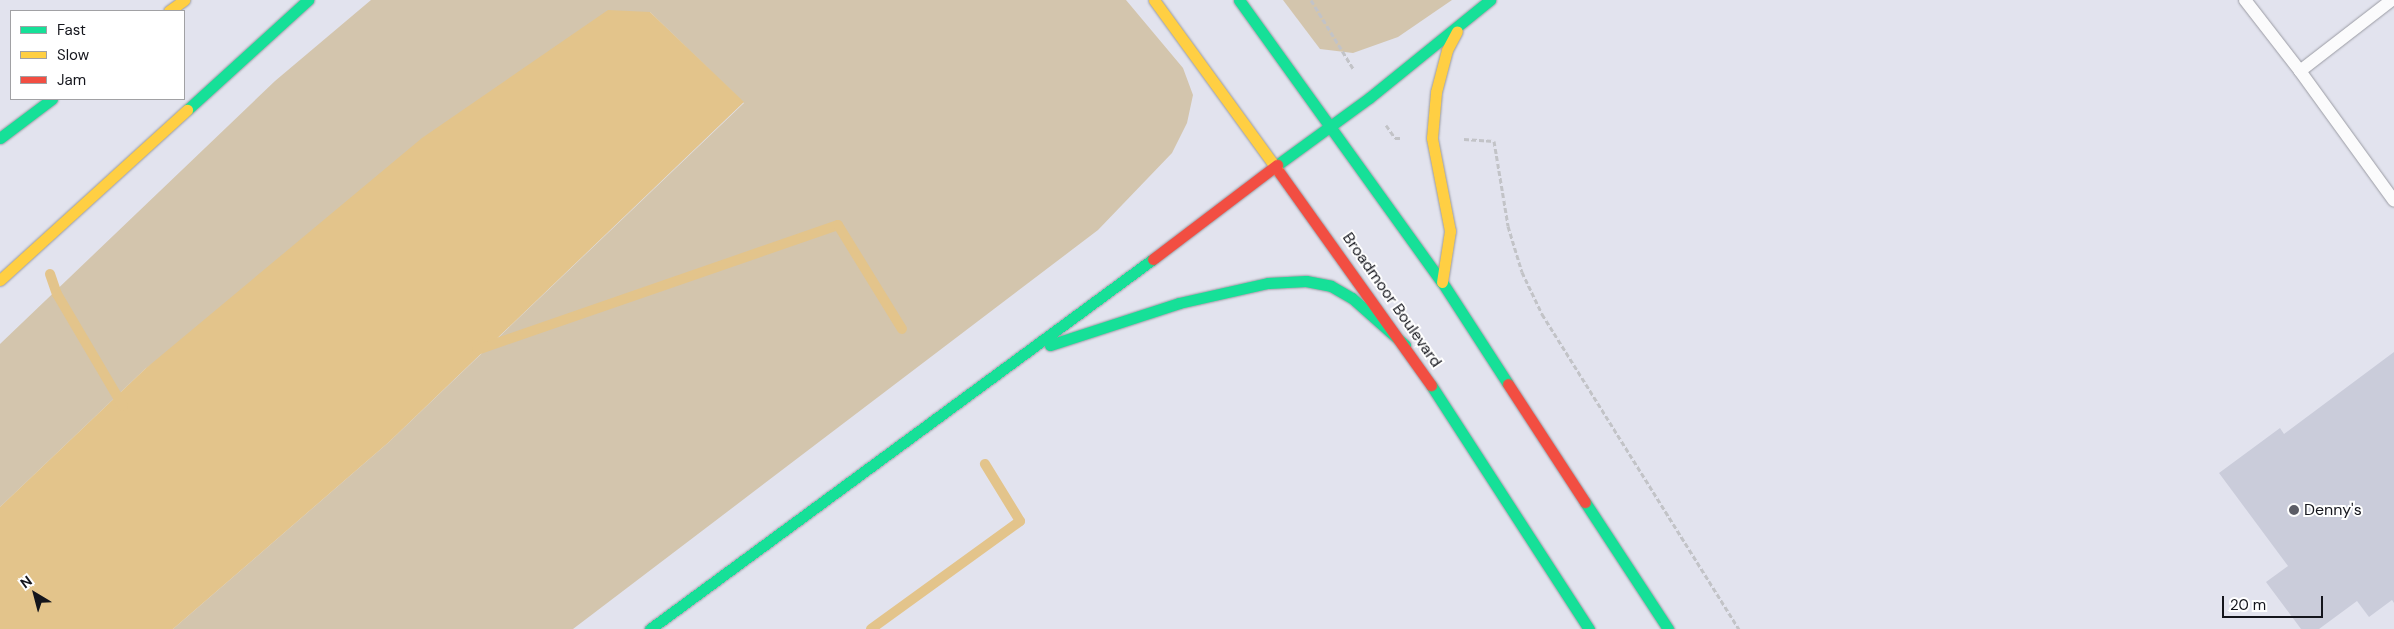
<!DOCTYPE html>
<style>
body{margin:0}
#map{position:relative;width:2394px;height:629px;overflow:hidden;background:#e2e3ee;font-family:"DM Sans",sans-serif}
div>[style]{position:absolute}
.green>*{inset:0;background:#d3c5ad}
.water>*{inset:0;background:#e3c48b}
.stream>*{height:10px;margin:-5px;padding:0 5px;transform-origin:5px;border-radius:5px;background:#e3c48b}
.building>*{inset:0;background:#caccda}
.path>*{height:3px;margin-top:-1.5px;transform-origin:0;background:repeating-linear-gradient(90deg,#c2c3c7 0 5px,transparent 0 7.5px)}
.roads{filter:drop-shadow(0 0 1px #9a9ba3) drop-shadow(0 0 1px #9a9ba3)}
.lane>*{height:12px;margin:-6px;padding:0 6px;transform-origin:6px;border-radius:6px;background:#fbfbfc}
.fast>*{height:11px;margin:-5.5px;padding:0 5.5px;transform-origin:5.5px;border-radius:5.5px;background:#16e098}
.slow>*{height:11px;margin:-5.5px;padding:0 5.5px;transform-origin:5.5px;border-radius:5.5px;background:#ffcf43}
.jam>*{height:11px;margin:-5.5px;padding:0 5.5px;transform-origin:5.5px;border-radius:5.5px;background:#f24e42}
.dots>*{width:14px;height:14px;translate:-50% -50%;box-sizing:border-box;border:2px solid #fff;border-radius:50%}
span{translate:-50% -50%;white-space:nowrap;text-align:center;line-height:1.15;-webkit-text-stroke:4px #fff;paint-order:stroke}
.street-label{font-size:16px;color:#14151c}
.poi-label{font-size:16px;color:#14151c}
.left{translate:0 -50%;text-align:left}
.legend{position:absolute;left:10px;top:10px;width:175px;height:90px;box-sizing:border-box;background:#fff;border:1px solid #a1a1a4;margin:0;padding:6px 9px;list-style:none;font-size:15px;color:#14151c}
.legend li{display:flex;align-items:center;gap:10px;height:25px}
.legend b{width:25px;border:1px solid #a1a1a4}
.north{position:absolute;left:10px;top:569px;width:50px;height:50px;-webkit-text-stroke:4px #fff;paint-order:stroke;rotate:323deg;font-size:14px;font-weight:700;line-height:20px;text-align:center;color:#14151c}
.north::after{content:'';display:block;margin:auto;width:18px;height:22px;background:#14151c;clip-path:polygon(50% 0,100% 100%,50% 72%,0 100%)}
.scale{position:absolute;left:2222px;top:596px;width:101px;height:22px;box-sizing:border-box;border:2px solid #14151c;border-top:0;padding-left:6px;font-size:15px;line-height:18px;white-space:nowrap;color:#14151c;-webkit-text-stroke:4px #fff;paint-order:stroke}
</style>
<div id="map">
<div class="green">
<i style="clip-path:polygon(371px 0,1126px 0,1183px 68px,1193px 95px,1187px 123px,1172px 153px,1098px 230px,573px 629px,173px 629px,389px 442px,744px 103px,650px 12px,145px 369px,0 507px,0 344px,275px 81px)"></i>
<i style="clip-path:polygon(1283px 0,1452px 0,1398px 37px,1353px 53px,1320px 49px)"></i>
</div>
<div class="water">
<i style="clip-path:polygon(608px 10px,650px 12px,744px 102px,389px 442px,173px 629px,0 629px,0 507px,145px 369px,422px 138px)"></i>
</div>
<div class="stream">
<i style="left:50px;top:274px;width:21px;rotate:71deg"></i>
<i style="left:57px;top:294px;width:130px;rotate:59.5deg"></i>
<i style="left:477px;top:350px;width:382px;rotate:-19.1deg"></i>
<i style="left:838px;top:225px;width:122px;rotate:58.4deg"></i>
<i style="left:871px;top:629px;width:184px;rotate:-35.9deg"></i>
<i style="left:1020px;top:521px;width:67px;rotate:-121.6deg"></i>
</div>
<div class="building">
<i style="clip-path:polygon(2394px 352px,2394px 603px,2392px 600px,2369px 617px,2357px 601px,2319px 629px,2301px 629px,2266px 582px,2288px 566px,2219px 473px,2280px 428px,2284px 434px)"></i>
</div>
<div class="path">
<i style="left:1311px;top:0;width:82px;rotate:58.4deg"></i>
<i style="left:1386px;top:125px;width:16px;rotate:55deg"></i>
<i style="left:1395px;top:138px;width:5px"></i>
<i style="left:1464px;top:139px;width:30px;rotate:4deg"></i>
<i style="left:1494px;top:141px;width:86px;rotate:80.6deg"></i>
<i style="left:1508px;top:226px;width:48px;rotate:73.1deg"></i>
<i style="left:1522px;top:272px;width:47px;rotate:64.5deg"></i>
<i style="left:1542px;top:314px;width:372px;rotate:58deg"></i>
</div>
<div class="roads">
<div class="lane">
<i style="left:2245px;top:0;width:90px;rotate:52.2deg"></i>
<i style="left:2300px;top:71px;width:116px;rotate:-37.7deg"></i>
<i style="left:2300px;top:71px;width:160px;rotate:54.1deg"></i>
</div>
<div class="fast">
<i style="left:1239px;top:0;width:347px;rotate:54.3deg"></i>
<i style="left:1442px;top:282px;width:121px;rotate:57.1deg"></i>
<i style="left:187px;top:110px;width:164px;rotate:-42.3deg"></i>
<i style="left:0;top:138px;width:65px;rotate:-36.9deg"></i>
<i style="left:1277px;top:165px;width:114px;rotate:-36.1deg"></i>
<i style="left:1369px;top:98px;width:156px;rotate:-39deg"></i>
<i style="left:1050px;top:345px;width:136px;rotate:-18deg"></i>
<i style="left:1179px;top:303px;width:91px;rotate:-12.7deg"></i>
<i style="left:1268px;top:283px;width:38px;rotate:-3deg"></i>
<i style="left:1306px;top:281px;width:25px;rotate:11deg"></i>
<i style="left:1331px;top:286px;width:24px;rotate:30deg"></i>
<i style="left:1352px;top:298px;width:71px;rotate:41.6deg"></i>
<i style="left:1431px;top:385px;width:291px;rotate:57.1deg"></i>
<i style="left:1585px;top:502px;width:152px;rotate:56.8deg"></i>
<i style="left:650px;top:629px;width:624px;rotate:-36.34deg"></i>
</div>
<div class="slow">
<i style="left:1154px;top:0;width:213px;rotate:54deg"></i>
<i style="left:169px;top:11px;width:19px;rotate:-36deg"></i>
<i style="left:0;top:280px;width:253px;rotate:-42.3deg"></i>
<i style="left:1442px;top:282px;width:52px;rotate:-81.1deg"></i>
<i style="left:1450px;top:231px;width:95px;rotate:-101deg"></i>
<i style="left:1432px;top:138px;width:46px;rotate:-85deg"></i>
<i style="left:1436px;top:92px;width:43px;rotate:-75.3deg"></i>
<i style="left:1447px;top:50px;width:21px;rotate:-62deg"></i>
</div>
<div class="jam">
<i style="left:1279px;top:172px;width:262px;rotate:54.5deg"></i>
<i style="left:1153px;top:259px;width:156px;rotate:-37.2deg"></i>
<i style="left:1508px;top:384px;width:141px;rotate:56.9deg"></i>
</div>
</div>
<div class="dots">
<i style="left:2294px;top:510px;background:#5c5d66"></i>
</div>
<div class="street-label">
<span style="left:1392px;top:300px;rotate:55deg">Broadmoor Boulevard</span>
</div>
<div class="poi-label">
<span class="left" style="left:2304px;top:510px">Denny's</span>
</div>
<ul class="legend">
<li><b style="height:6px;background:#16e098"></b>Fast</li>
<li><b style="height:6px;background:#ffcf43"></b>Slow</li>
<li><b style="height:6px;background:#f24e42"></b>Jam</li>
</ul>
<div class="north">N</div>
<div class="scale">20 m</div>
</div>
